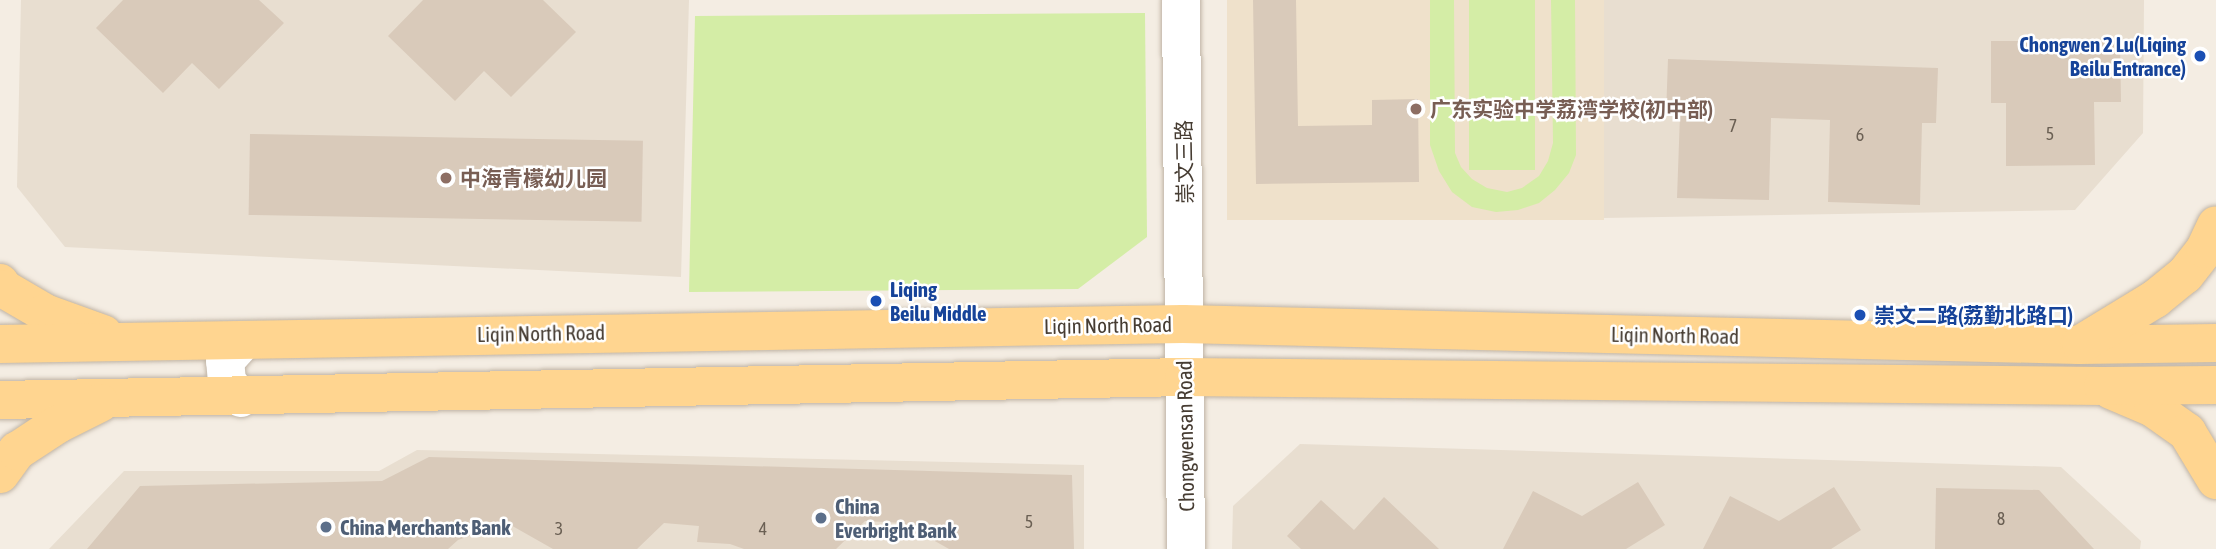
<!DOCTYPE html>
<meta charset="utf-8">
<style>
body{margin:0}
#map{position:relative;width:2216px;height:549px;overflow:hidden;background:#f4ede3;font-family:"Asap Condensed","Noto Sans SC",sans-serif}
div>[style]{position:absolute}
.residential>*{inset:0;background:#e8ded0}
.education>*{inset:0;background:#efe1cb;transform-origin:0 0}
.green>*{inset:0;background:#d4eda6;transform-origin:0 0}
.building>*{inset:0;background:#d9caba;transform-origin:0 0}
.roads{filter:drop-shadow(0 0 2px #c0b4a5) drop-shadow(0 0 2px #c0b4a5)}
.minor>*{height:38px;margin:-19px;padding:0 19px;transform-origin:19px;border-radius:19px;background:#fff}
.major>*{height:38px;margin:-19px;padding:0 19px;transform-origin:19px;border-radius:19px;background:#ffd590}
.dots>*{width:19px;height:19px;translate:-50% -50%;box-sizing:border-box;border:4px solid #fff;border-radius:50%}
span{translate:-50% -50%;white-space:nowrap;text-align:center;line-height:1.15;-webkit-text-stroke:5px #fff;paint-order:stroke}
.number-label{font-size:18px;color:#6b6054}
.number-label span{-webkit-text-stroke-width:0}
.transit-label{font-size:21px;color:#164399;font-weight:700}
.right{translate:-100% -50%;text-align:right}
.left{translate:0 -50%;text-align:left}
.education-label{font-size:21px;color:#785e54;font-weight:700}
.street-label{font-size:21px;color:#463c32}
.service-label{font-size:21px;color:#4e5e75;font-weight:700}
</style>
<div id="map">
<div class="residential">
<i style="clip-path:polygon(21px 0,689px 0,681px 277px,65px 247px,17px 187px)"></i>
<i style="clip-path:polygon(1604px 0,2144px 0,2143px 133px,2075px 210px,1603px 218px)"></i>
<i style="clip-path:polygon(1300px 444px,2061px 467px,2141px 541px,2140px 549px,1232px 549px,1233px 506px)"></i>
<i style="clip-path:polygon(417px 450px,1084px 465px,1084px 549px,49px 549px,124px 471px,379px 471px)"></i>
</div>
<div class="education">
<i style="left:1227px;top:0;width:377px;height:220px"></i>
</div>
<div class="green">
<i style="clip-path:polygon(1430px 0,1454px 0,1455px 153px,1461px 167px,1472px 179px,1487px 188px,1507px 192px,1522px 188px,1539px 176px,1548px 161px,1553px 143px,1551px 0,1575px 0,1576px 155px,1569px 173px,1555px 190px,1539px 203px,1518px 210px,1496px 212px,1472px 207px,1452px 192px,1439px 171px,1430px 145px)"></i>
<i style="left:1469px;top:0;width:66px;height:170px"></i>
<i style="clip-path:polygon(1145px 13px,1147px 237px,1078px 289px,689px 292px,695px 16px)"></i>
</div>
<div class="building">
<i style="clip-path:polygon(123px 0,259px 0,284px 23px,219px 89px,192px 63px,163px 93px,96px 28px)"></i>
<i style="clip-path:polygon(423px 0,543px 0,576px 32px,511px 97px,484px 71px,455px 101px,388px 36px)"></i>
<i style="clip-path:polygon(1253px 0,1296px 0,1298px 126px,1372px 125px,1372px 100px,1418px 99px,1419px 182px,1256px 184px)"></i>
<i style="clip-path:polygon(1991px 41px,2120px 41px,2121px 102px,2094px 102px,2095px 165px,2006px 166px,2006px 103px,1991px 103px)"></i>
<i style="clip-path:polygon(1668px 59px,1938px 68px,1936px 123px,1922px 123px,1920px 205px,1828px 202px,1830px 120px,1771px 118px,1769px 200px,1677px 198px,1680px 115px,1666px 115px)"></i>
<i style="left:250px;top:134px;width:393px;height:81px;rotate:1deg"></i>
<i style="clip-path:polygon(429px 457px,1072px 475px,1074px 549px,949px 549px,903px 523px,865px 521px,836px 549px,744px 549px,730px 544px,697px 542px,699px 526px,664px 523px,637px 549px,553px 549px,507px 523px,458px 540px,448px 549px,87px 549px,140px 486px,382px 481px)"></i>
<i style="clip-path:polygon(1638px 482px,1665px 525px,1626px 549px,1503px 549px,1533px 491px,1582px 516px)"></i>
<i style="clip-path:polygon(1834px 487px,1861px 530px,1831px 549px,1703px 549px,1730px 496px,1779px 521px)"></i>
<i style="clip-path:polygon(1936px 488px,2039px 490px,2094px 549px,1935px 549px)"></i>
<i style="clip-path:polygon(1384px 497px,1439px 549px,1301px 549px,1287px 536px,1321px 500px,1354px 530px)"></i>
</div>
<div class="roads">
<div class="minor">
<i style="left:1181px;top:0;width:549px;rotate:89.48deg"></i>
<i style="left:241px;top:398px;width:21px;rotate:-131deg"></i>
<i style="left:227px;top:382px;width:21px;rotate:-95deg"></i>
<i style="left:225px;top:361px;width:28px;rotate:-48deg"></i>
</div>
<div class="major">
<i style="left:0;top:283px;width:7px;rotate:56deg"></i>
<i style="left:4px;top:289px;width:48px;rotate:30.3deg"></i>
<i style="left:45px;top:313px;width:62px;rotate:19.9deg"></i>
<i style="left:0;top:344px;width:1183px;rotate:-0.97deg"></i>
<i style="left:1183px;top:324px;width:896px;rotate:1.34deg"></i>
<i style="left:2079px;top:345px;width:137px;rotate:-0.8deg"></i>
<i style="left:2081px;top:344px;width:87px;rotate:-31.3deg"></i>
<i style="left:2155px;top:299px;width:38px;rotate:-39deg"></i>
<i style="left:2185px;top:275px;width:33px;rotate:-52deg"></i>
<i style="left:2205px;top:249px;width:26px;rotate:-65deg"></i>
<i style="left:2111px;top:390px;width:46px;rotate:23.2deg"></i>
<i style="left:2153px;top:408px;width:42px;rotate:35.2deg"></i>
<i style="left:2187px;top:432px;width:56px;rotate:58.9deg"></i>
<i style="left:0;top:400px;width:1184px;rotate:-1.11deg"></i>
<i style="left:1184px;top:377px;width:919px;rotate:0.56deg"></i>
<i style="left:2103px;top:386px;width:113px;rotate:-0.5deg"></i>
<i style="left:0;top:474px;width:29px;rotate:-54deg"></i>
<i style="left:17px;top:451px;width:49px;rotate:-33.4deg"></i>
<i style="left:58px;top:424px;width:47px;rotate:-26.6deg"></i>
</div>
</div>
<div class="dots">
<i style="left:2200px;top:56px;background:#1a4fb4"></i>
<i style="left:1416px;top:109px;background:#8d6e63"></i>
<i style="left:446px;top:178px;background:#8d6e63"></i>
<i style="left:876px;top:301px;background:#1a4fb4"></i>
<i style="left:1860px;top:315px;background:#1a4fb4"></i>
<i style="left:821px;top:518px;background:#5c6f8a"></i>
<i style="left:326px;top:527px;background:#5c6f8a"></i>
</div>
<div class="number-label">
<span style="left:1733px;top:126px">7</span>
<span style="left:2050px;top:134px">5</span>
<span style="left:1860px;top:135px">6</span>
<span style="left:2001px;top:519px">8</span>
<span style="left:1029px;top:522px">5</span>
<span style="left:559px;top:529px">3</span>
<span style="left:763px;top:529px">4</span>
</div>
<div class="transit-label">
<span class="right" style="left:2186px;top:56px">Chongwen 2 Lu(Liqing<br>Beilu Entrance)</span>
<span class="left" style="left:890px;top:301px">Liqing<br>Beilu Middle</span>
<span class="left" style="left:1874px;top:315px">崇文二路(荔勤北路口)</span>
</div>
<div class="education-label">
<span class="left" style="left:1430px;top:109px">广东实验中学荔湾学校(初中部)</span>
<span class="left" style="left:460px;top:178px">中海青檬幼儿园</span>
</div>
<div class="street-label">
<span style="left:1184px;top:162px;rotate:-91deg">崇文三路</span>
<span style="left:1108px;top:325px;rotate:-1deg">Liqin North Road</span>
<span style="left:541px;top:333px;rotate:-1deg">Liqin North Road</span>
<span style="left:1675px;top:335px;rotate:1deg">Liqin North Road</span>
<span style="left:1185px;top:436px;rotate:-91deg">Chongwensan Road</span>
</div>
<div class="service-label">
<span class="left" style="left:835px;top:518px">China<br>Everbright Bank</span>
<span class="left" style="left:340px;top:527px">China Merchants Bank</span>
</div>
</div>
